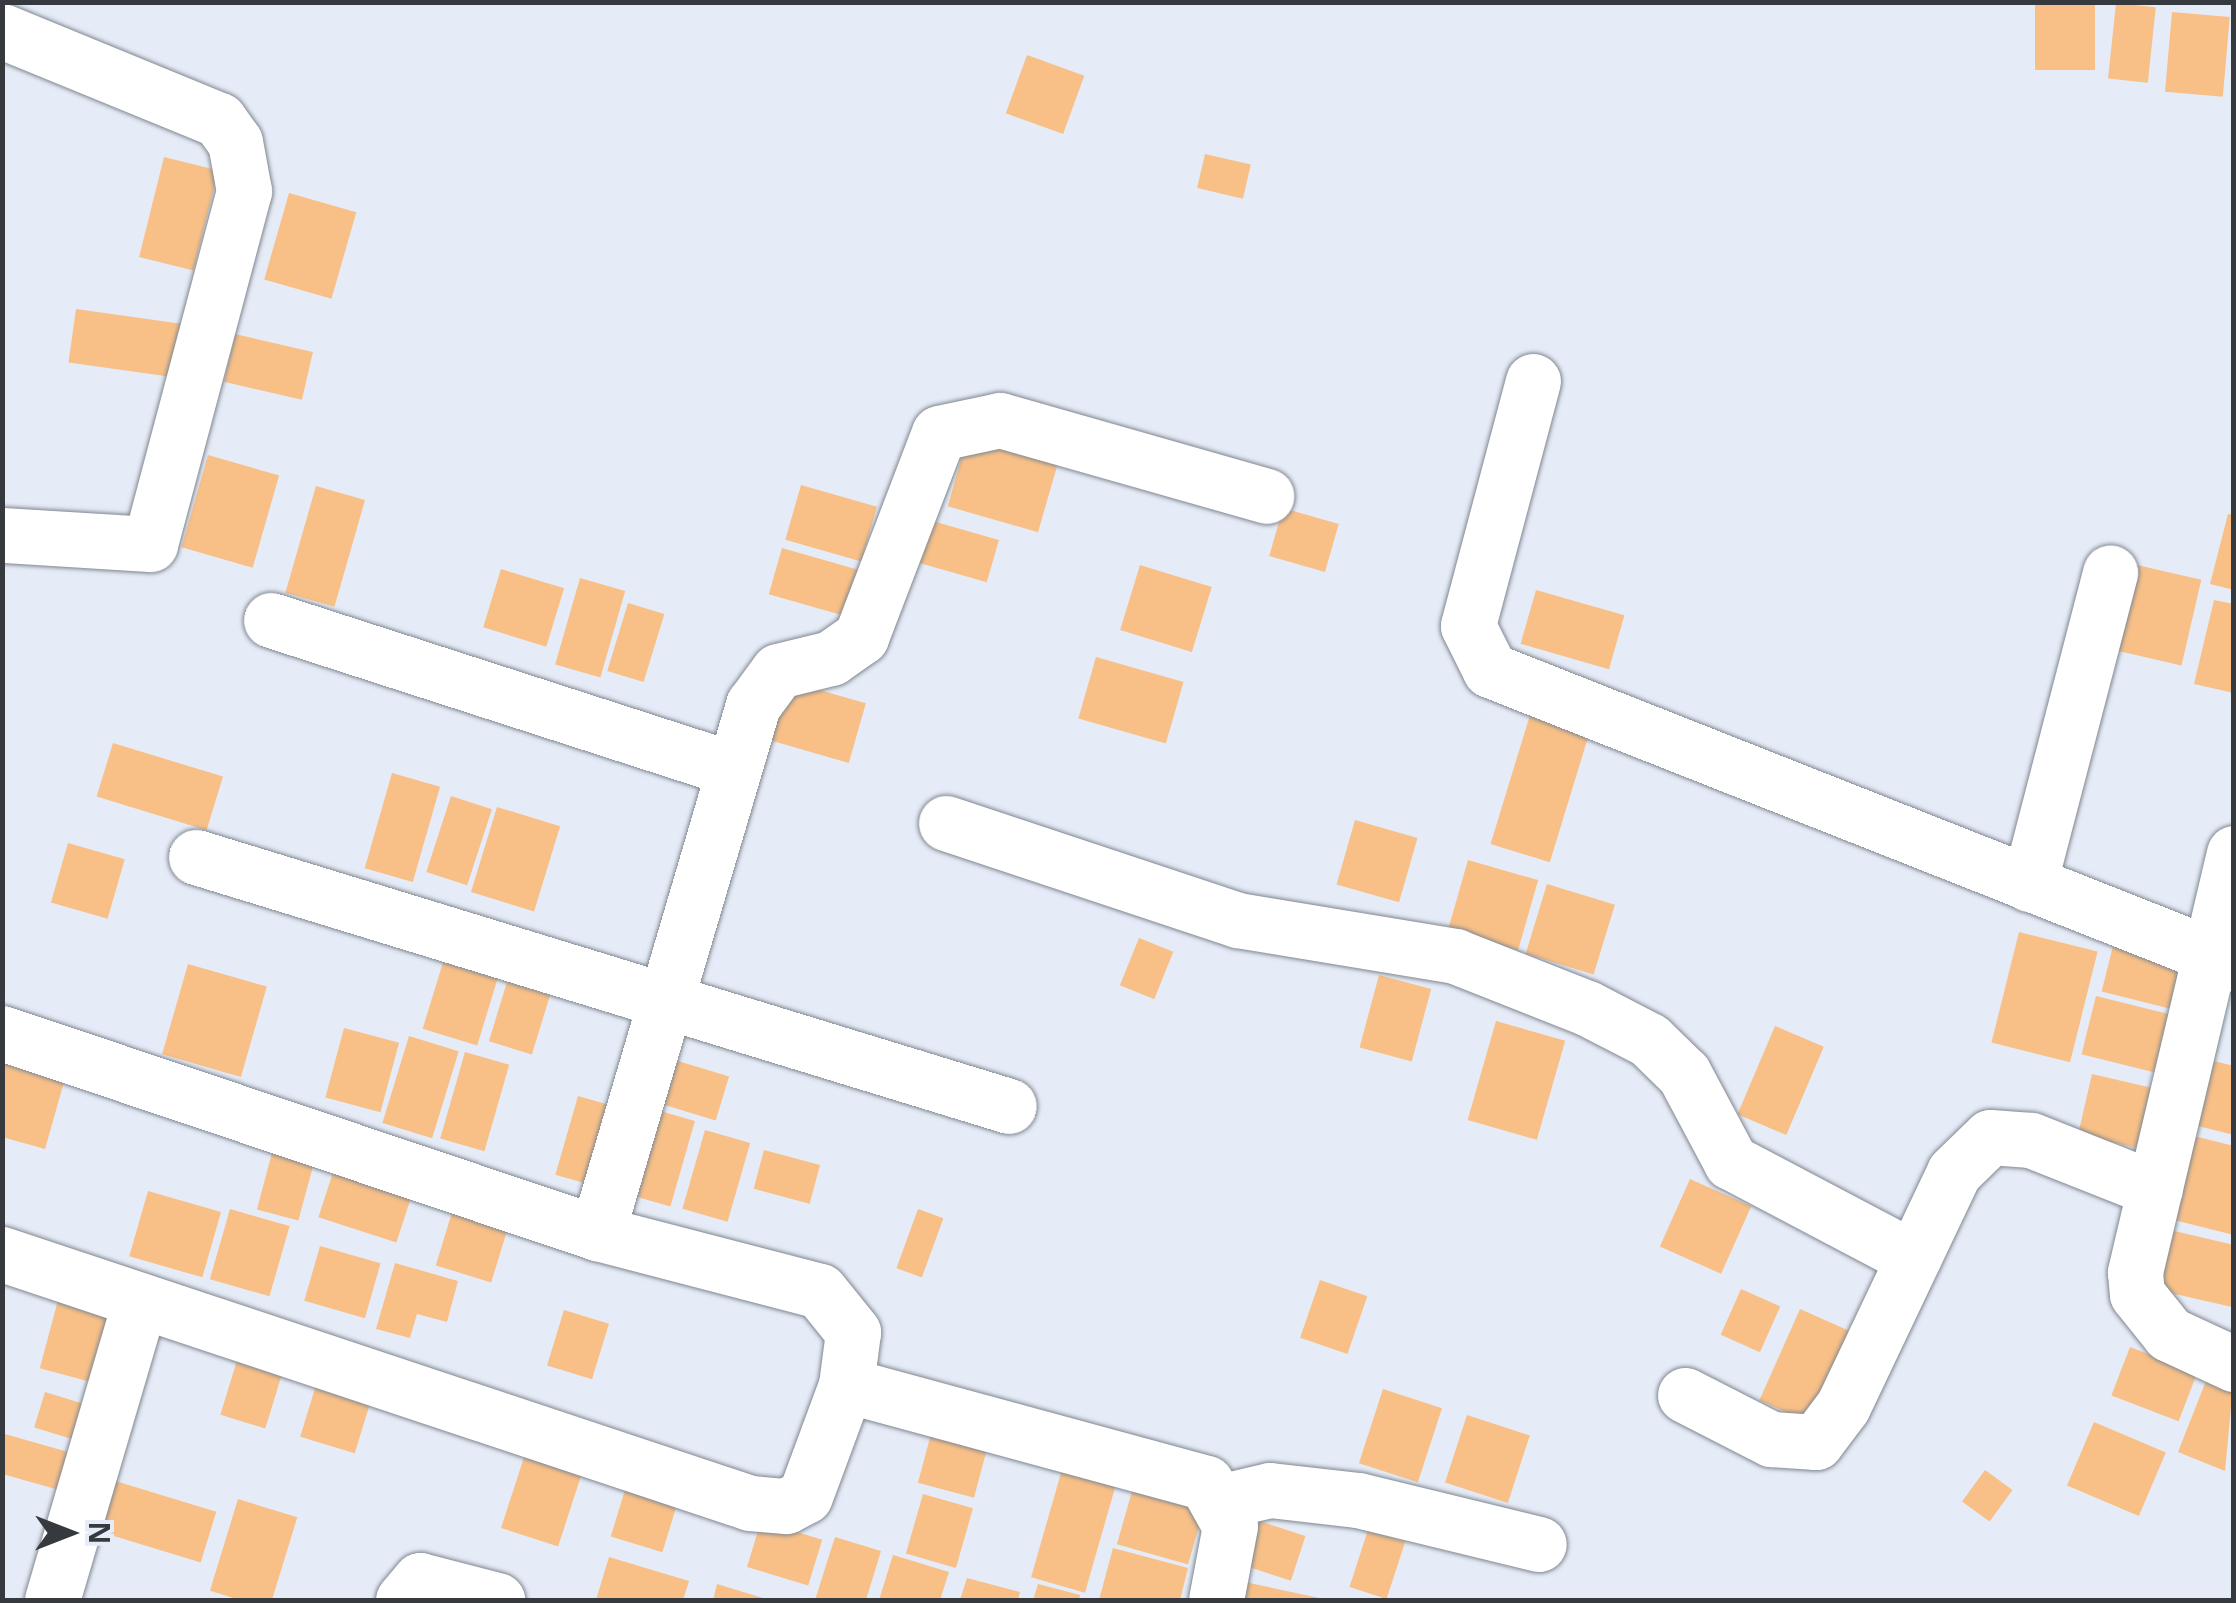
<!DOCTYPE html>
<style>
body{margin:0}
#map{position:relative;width:2236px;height:1603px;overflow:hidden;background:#e5ecf7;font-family:"Open Sans",sans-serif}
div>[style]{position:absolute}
.building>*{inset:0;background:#f8c087;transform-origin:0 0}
.roads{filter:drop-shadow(0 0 2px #808790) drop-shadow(0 0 2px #808790)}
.minor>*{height:55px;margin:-27.5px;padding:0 27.5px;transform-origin:27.5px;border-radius:27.5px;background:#fff}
span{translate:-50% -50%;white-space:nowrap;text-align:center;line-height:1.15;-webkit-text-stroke:8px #e5ecf7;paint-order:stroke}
.frame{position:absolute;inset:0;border:5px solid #36393d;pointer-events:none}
.north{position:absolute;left:20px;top:1483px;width:100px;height:100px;-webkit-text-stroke:8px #e5ecf7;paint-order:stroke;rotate:90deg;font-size:28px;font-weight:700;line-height:40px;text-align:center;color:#36393d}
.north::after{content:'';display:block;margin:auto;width:35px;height:45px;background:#36393d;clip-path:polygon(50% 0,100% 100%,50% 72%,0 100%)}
</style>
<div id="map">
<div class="building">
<i style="left:2035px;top:2px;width:60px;height:68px"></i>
<i style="left:2116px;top:3px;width:40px;height:76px;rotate:6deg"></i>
<i style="left:2172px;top:12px;width:58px;height:80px;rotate:5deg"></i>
<i style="left:1027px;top:55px;width:61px;height:62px;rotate:20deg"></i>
<i style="left:1205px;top:154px;width:47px;height:35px;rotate:13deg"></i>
<i style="left:164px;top:157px;width:56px;height:103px;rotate:14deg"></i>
<i style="left:289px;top:193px;width:70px;height:90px;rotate:16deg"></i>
<i style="left:76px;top:309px;width:119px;height:54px;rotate:8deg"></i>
<i style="left:235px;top:334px;width:80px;height:49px;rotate:13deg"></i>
<i style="left:967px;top:439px;width:94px;height:70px;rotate:16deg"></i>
<i style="left:208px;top:455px;width:74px;height:96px;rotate:16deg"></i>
<i style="left:801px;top:485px;width:79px;height:57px;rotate:16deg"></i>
<i style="left:316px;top:486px;width:51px;height:111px;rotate:16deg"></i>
<i style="left:1283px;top:508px;width:58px;height:50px;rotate:16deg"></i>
<i style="clip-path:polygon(2228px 514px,2234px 515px,2234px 590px,2210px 584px)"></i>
<i style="left:922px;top:518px;width:80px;height:44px;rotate:16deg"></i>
<i style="left:782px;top:548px;width:81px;height:48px;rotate:16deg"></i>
<i style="left:1140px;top:565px;width:75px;height:68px;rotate:17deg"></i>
<i style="left:2137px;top:565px;width:66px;height:88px;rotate:13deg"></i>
<i style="left:501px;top:569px;width:66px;height:61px;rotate:17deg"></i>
<i style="left:580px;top:578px;width:47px;height:90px;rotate:16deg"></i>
<i style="left:1536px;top:590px;width:92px;height:56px;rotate:16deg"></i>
<i style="clip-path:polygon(2214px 600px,2234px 604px,2234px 693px,2194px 684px)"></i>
<i style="left:628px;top:603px;width:38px;height:71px;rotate:17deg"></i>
<i style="left:1096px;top:657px;width:91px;height:64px;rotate:16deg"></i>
<i style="left:788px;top:681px;width:81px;height:62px;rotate:16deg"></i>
<i style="left:1530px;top:715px;width:62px;height:135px;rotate:17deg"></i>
<i style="left:113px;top:743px;width:115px;height:56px;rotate:17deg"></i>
<i style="left:392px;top:773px;width:50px;height:99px;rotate:16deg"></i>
<i style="left:451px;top:796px;width:43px;height:80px;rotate:18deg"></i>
<i style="left:497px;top:807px;width:66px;height:89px;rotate:17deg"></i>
<i style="left:1355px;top:820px;width:65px;height:67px;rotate:16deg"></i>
<i style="left:68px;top:843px;width:59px;height:62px;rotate:16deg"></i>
<i style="left:1468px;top:860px;width:73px;height:73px;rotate:16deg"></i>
<i style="left:1547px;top:884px;width:71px;height:73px;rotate:17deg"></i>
<i style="left:2019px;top:932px;width:81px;height:114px;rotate:14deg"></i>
<i style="left:1139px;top:938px;width:37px;height:51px;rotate:22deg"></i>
<i style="left:2113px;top:946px;width:81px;height:47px;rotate:14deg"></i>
<i style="left:444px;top:959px;width:57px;height:73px;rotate:17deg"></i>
<i style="left:188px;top:964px;width:82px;height:94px;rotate:16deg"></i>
<i style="left:1379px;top:975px;width:54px;height:75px;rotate:15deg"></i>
<i style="left:507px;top:982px;width:45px;height:62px;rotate:17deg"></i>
<i style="left:2096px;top:996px;width:89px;height:60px;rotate:14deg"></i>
<i style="left:1496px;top:1021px;width:72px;height:103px;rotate:16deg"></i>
<i style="left:1775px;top:1026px;width:53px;height:96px;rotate:23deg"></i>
<i style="left:344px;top:1028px;width:57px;height:72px;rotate:15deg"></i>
<i style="left:409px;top:1036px;width:52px;height:91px;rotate:17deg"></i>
<i style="left:465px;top:1052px;width:46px;height:90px;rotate:16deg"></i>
<i style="clip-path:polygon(2px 1056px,66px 1075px,45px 1149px,2px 1137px)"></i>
<i style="left:665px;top:1057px;width:67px;height:46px;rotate:17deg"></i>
<i style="clip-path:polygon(2214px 1061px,2234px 1066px,2234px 1135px,2198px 1126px)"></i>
<i style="left:2092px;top:1074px;width:73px;height:62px;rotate:13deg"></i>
<i style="left:578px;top:1096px;width:41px;height:82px;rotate:16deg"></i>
<i style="left:643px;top:1106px;width:54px;height:89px;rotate:16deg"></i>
<i style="left:705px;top:1130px;width:47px;height:82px;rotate:16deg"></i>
<i style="clip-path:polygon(2194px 1136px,2234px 1146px,2234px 1235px,2174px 1220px)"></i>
<i style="left:276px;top:1138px;width:43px;height:74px;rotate:15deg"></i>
<i style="left:764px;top:1150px;width:58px;height:40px;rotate:15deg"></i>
<i style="left:336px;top:1163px;width:82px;height:57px;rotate:18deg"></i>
<i style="left:1690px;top:1179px;width:67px;height:74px;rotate:24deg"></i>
<i style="left:148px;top:1191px;width:76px;height:68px;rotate:16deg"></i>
<i style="left:230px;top:1209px;width:62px;height:73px;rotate:16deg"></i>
<i style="left:453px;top:1209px;width:58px;height:59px;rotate:17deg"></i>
<i style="left:918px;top:1209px;width:27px;height:63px;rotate:20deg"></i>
<i style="clip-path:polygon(2166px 1229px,2234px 1245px,2232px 1307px,2153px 1289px)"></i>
<i style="left:320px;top:1246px;width:63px;height:57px;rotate:16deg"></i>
<i style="clip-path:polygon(395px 1263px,458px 1281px,447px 1322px,417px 1314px,410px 1338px,376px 1329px)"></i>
<i style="left:1320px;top:1280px;width:50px;height:61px;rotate:19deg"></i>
<i style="left:61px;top:1289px;width:52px;height:82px;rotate:15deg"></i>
<i style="left:1741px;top:1289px;width:43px;height:50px;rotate:24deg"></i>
<i style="left:1800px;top:1309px;width:61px;height:100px;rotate:24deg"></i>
<i style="left:564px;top:1310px;width:47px;height:58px;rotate:17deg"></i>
<i style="left:242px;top:1344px;width:47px;height:74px;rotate:17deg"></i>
<i style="left:2130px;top:1347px;width:72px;height:52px;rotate:21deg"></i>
<i style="clip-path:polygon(2211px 1368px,2234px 1376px,2225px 1471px,2178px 1452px)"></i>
<i style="left:316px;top:1385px;width:57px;height:54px;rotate:17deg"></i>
<i style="left:1383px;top:1389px;width:62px;height:78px;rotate:18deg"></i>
<i style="left:45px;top:1392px;width:63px;height:37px;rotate:17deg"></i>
<i style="left:1467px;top:1415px;width:66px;height:71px;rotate:18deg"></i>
<i style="left:935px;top:1419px;width:58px;height:66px;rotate:15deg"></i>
<i style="left:2094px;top:1422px;width:78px;height:69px;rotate:23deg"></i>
<i style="left:5px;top:1434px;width:71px;height:39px;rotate:16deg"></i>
<i style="left:527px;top:1448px;width:60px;height:84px;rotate:18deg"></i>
<i style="left:1065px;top:1459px;width:56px;height:123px;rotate:16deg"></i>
<i style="left:1985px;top:1470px;width:34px;height:39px;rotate:36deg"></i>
<i style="left:1137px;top:1474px;width:74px;height:73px;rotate:16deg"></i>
<i style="left:112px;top:1480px;width:109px;height:53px;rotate:17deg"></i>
<i style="left:628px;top:1480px;width:54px;height:59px;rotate:17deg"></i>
<i style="left:923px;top:1494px;width:52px;height:62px;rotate:16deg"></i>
<i style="left:238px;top:1499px;width:62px;height:96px;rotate:17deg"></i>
<i style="left:1256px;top:1520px;width:52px;height:47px;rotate:18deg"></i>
<i style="left:761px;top:1521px;width:64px;height:48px;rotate:17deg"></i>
<i style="left:1368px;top:1530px;width:39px;height:60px;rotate:18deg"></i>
<i style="clip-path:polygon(835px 1537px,881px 1551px,866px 1600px,815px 1600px)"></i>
<i style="clip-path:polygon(1113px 1548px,1188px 1568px,1180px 1600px,1099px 1600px)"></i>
<i style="clip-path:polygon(893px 1555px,949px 1572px,940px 1600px,879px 1600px)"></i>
<i style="clip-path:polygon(609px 1557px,689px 1581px,683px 1600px,596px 1600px)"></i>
<i style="clip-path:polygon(967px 1578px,1020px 1592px,1018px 1600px,960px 1600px)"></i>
<i style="clip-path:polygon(1240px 1581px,1324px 1599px,1324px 1600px,1236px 1600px)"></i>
<i style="clip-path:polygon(717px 1584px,770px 1600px,713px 1600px)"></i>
<i style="clip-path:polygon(1038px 1584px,1080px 1595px,1079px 1600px,1033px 1600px)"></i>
</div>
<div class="roads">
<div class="minor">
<i style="left:2px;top:31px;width:235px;rotate:22.3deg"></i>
<i style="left:219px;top:120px;width:27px;rotate:54deg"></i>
<i style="left:235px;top:142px;width:50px;rotate:79.6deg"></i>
<i style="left:244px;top:191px;width:365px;rotate:104.9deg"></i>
<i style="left:150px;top:544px;width:148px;rotate:-176.5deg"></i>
<i style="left:1533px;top:381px;width:253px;rotate:104.9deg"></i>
<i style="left:1468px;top:626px;width:49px;rotate:63.4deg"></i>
<i style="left:1490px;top:670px;width:800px;rotate:21.56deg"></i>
<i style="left:271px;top:620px;width:484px;rotate:17.9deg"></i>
<i style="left:946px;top:823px;width:308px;rotate:18.4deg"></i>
<i style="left:1238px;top:920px;width:220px;rotate:9.4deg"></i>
<i style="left:1455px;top:956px;width:142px;rotate:21.5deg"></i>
<i style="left:1587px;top:1008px;width:70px;rotate:27.3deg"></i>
<i style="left:1649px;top:1040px;width:49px;rotate:44.2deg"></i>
<i style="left:1684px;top:1074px;width:100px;rotate:61.9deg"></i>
<i style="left:1731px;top:1162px;width:206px;rotate:27.8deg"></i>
<i style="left:2234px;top:853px;width:431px;rotate:103.3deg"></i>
<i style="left:2135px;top:1272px;width:22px;rotate:85deg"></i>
<i style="left:2137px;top:1294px;width:51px;rotate:51.3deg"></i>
<i style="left:2169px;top:1334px;width:72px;rotate:24.8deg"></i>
<i style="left:196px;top:857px;width:850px;rotate:17.03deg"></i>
<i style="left:2029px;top:884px;width:322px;rotate:-75.4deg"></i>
<i style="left:2px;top:1033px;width:628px;rotate:18.58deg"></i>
<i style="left:597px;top:1233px;width:230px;rotate:14.6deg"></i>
<i style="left:820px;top:1291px;width:53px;rotate:51.2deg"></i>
<i style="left:853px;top:1332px;width:53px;rotate:97.5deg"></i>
<i style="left:597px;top:1233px;width:551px;rotate:-73.54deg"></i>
<i style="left:753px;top:705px;width:42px;rotate:-53.7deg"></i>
<i style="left:778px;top:671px;width:55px;rotate:-13.8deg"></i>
<i style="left:831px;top:658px;width:37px;rotate:-35deg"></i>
<i style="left:861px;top:637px;width:218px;rotate:-69.1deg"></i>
<i style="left:939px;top:433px;width:62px;rotate:-12deg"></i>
<i style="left:1000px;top:420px;width:277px;rotate:15.9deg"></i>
<i style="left:2px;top:1254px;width:788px;rotate:18.41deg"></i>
<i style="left:750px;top:1503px;width:36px;rotate:5deg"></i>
<i style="left:786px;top:1506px;width:21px;rotate:-28deg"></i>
<i style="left:805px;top:1496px;width:118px;rotate:-69.7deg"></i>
<i style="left:846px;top:1385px;width:373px;rotate:15.2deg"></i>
<i style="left:1206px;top:1483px;width:49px;rotate:60.8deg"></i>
<i style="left:1230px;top:1526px;width:75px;rotate:100.7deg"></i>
<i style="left:1685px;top:1395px;width:97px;rotate:27.1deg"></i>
<i style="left:1771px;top:1439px;width:45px;rotate:3.8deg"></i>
<i style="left:1816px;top:1442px;width:45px;rotate:-53.1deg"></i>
<i style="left:1843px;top:1406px;width:259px;rotate:-64.6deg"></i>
<i style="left:1954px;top:1172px;width:50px;rotate:-44.2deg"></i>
<i style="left:1990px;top:1137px;width:41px;rotate:4.2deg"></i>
<i style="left:2031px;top:1140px;width:133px;rotate:21.6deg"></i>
<i style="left:1223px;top:1501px;width:48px;rotate:-13.2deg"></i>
<i style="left:1270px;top:1490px;width:89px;rotate:6.5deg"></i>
<i style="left:1358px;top:1500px;width:186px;rotate:13.7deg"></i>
<i style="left:52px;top:1600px;width:312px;rotate:-73.6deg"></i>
<i style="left:403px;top:1600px;width:26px;rotate:-50deg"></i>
<i style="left:420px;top:1580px;width:80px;rotate:14.6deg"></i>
</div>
</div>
<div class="frame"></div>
<div class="north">N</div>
</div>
